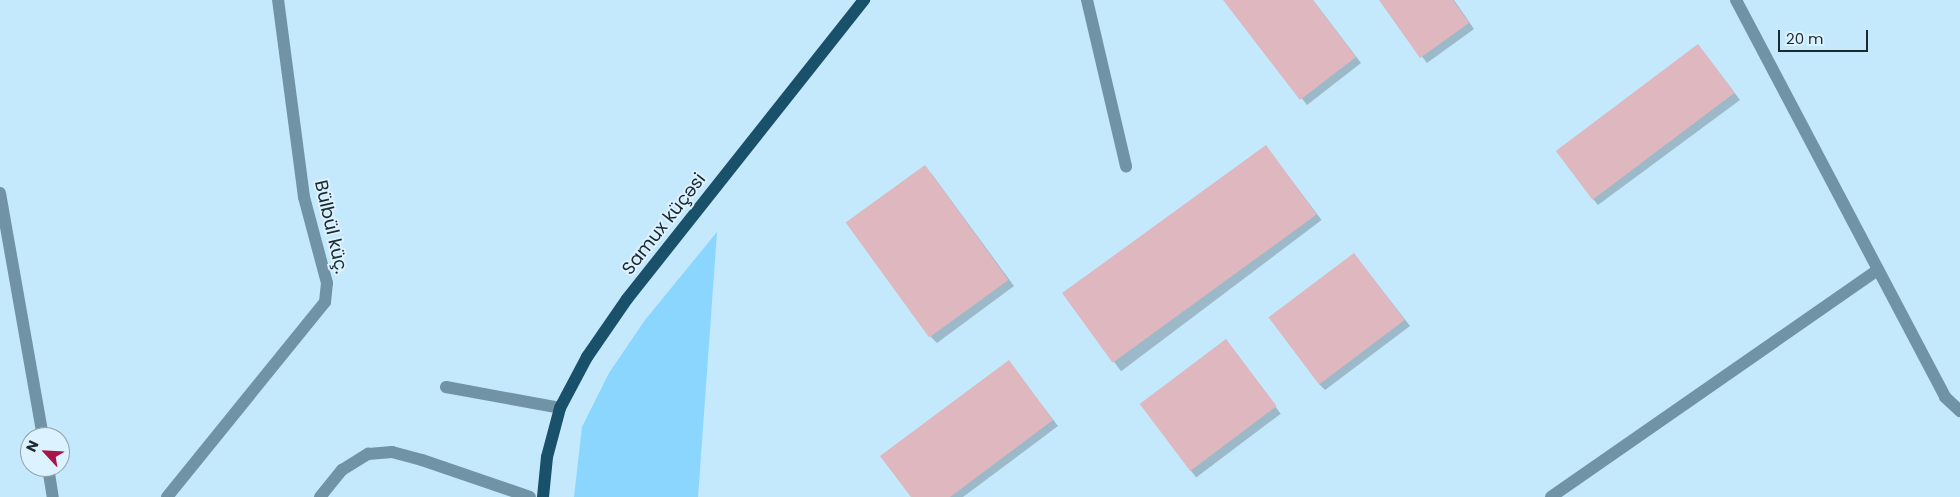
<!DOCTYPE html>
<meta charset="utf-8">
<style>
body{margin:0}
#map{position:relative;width:1960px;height:497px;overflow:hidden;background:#c4e8fc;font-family:Poppins,sans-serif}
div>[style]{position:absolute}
.green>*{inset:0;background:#8bd6ff}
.shadow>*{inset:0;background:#0003;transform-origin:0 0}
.building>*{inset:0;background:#dfb7be;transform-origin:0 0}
.minor>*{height:12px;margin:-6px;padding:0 6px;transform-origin:6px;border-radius:6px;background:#7193a6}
.major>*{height:12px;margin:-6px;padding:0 6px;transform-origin:6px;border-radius:6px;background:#19506a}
span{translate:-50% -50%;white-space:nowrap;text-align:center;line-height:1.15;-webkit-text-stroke:4px #ddf2ff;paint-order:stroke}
.street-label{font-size:18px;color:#1b2930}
.north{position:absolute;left:20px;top:427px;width:50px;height:50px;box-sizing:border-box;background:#ddf2ff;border:1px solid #8fa2ac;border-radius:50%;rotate:295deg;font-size:14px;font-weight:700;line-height:20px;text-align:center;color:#1b2930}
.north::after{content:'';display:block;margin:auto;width:18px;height:22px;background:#a81349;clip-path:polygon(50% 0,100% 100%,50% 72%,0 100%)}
.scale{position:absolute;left:1778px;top:30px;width:90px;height:22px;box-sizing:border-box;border:2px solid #1b2930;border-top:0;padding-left:6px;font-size:15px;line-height:18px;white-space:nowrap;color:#1b2930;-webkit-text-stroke:4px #ddf2ff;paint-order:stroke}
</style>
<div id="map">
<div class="green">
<i style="clip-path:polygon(717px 232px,698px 497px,574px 497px,582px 427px,609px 373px,645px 320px)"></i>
</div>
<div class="shadow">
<i style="clip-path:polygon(1225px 0,1313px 0,1361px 63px,1307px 105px)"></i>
<i style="clip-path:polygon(1380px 0,1454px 0,1474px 29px,1427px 63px)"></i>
<i style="clip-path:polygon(1698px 45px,1740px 100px,1598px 205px,1593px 199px)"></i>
<i style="left:1271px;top:153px;width:84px;height:251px;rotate:53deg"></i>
<i style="clip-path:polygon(931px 173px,1014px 286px,937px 343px,931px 337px)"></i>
<i style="clip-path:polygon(1354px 254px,1410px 326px,1325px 390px,1319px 384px)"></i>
<i style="left:1226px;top:341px;width:91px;height:106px;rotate:53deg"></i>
<i style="clip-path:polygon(1009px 362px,1058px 426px,963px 497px,912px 497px)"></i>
</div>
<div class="building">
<i style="clip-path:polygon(1223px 0,1313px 0,1356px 57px,1300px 100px)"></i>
<i style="clip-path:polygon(1379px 0,1453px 0,1469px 23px,1420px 58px)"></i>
<i style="left:1698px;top:44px;width:61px;height:178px;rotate:53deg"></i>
<i style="left:1266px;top:145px;width:86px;height:252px;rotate:54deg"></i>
<i style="left:925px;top:165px;width:142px;height:98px;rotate:54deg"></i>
<i style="left:1354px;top:253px;width:84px;height:107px;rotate:53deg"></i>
<i style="left:1226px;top:339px;width:84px;height:108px;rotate:53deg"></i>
<i style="clip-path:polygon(1009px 360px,1053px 420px,950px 497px,911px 497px,880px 456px)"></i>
</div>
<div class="minor">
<i style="left:1087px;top:0;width:171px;rotate:76.8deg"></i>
<i style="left:1736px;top:0;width:449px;rotate:62.2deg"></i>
<i style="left:1945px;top:397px;width:21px;rotate:43deg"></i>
<i style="left:0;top:193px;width:248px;rotate:80deg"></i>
<i style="left:446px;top:387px;width:116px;rotate:10.4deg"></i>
<i style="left:48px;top:467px;width:30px;rotate:81deg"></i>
<i style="left:167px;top:497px;width:251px;rotate:-51deg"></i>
<i style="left:325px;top:302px;width:19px;rotate:-84deg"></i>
<i style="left:327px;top:283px;width:89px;rotate:-105deg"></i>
<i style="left:304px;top:197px;width:199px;rotate:-97.5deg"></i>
<i style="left:320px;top:497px;width:35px;rotate:-51deg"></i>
<i style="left:342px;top:470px;width:31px;rotate:-32deg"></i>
<i style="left:368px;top:454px;width:24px;rotate:-5deg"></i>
<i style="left:392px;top:452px;width:31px;rotate:15deg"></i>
<i style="left:422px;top:460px;width:114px;rotate:18.9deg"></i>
<i style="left:1551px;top:497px;width:398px;rotate:-34.8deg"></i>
</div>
<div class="major">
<i style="left:543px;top:497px;width:40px;rotate:-84.3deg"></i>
<i style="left:547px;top:457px;width:51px;rotate:-75.1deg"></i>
<i style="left:560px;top:408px;width:58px;rotate:-62.1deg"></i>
<i style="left:587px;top:357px;width:70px;rotate:-55.4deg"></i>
<i style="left:627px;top:299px;width:382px;rotate:-51.6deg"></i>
</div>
<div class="street-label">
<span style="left:664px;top:224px;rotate:-52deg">Samux küçəsi</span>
<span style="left:331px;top:227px;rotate:77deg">Bülbül küç.</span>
</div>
<div class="north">N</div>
<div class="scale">20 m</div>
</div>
